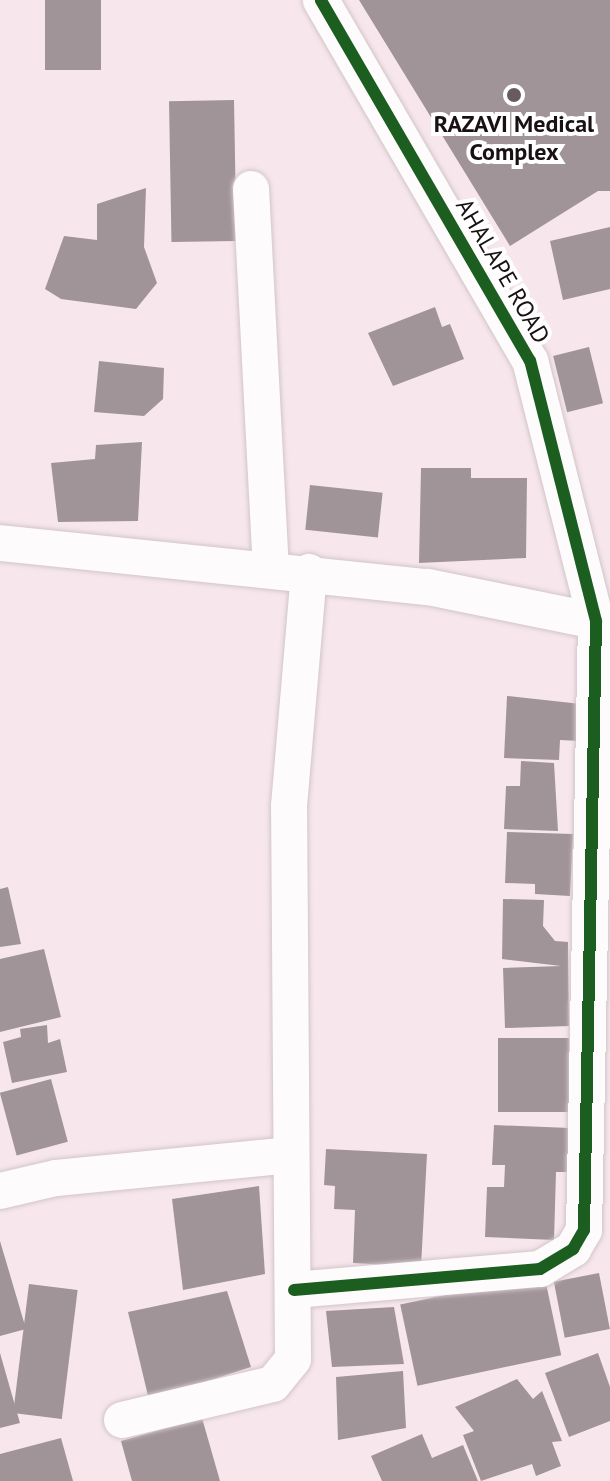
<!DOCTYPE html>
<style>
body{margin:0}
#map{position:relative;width:610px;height:1481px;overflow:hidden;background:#f7e7ec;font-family:"PT Sans",sans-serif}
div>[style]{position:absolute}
.building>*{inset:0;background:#a09498;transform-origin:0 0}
.roads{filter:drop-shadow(0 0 2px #d1c5c9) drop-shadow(0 0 2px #d1c5c9)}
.minor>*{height:36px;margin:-18px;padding:0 18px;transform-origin:18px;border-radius:18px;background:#fefbfc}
.cycleway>*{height:12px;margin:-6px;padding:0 6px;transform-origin:6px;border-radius:6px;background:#1b5e20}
.dots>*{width:22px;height:22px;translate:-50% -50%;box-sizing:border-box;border:4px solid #fff;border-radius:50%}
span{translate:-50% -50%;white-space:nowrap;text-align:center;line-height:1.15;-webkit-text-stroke:8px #fff;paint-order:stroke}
.poi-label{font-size:24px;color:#191013;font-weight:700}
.street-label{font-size:24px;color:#191013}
</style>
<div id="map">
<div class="building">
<i style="left:45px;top:0;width:56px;height:70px"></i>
<i style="clip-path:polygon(359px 0,610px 0,610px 191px,598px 191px,510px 246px)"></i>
<i style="left:234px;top:100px;width:141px;height:65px;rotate:89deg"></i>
<i style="clip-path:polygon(146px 188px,144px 247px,157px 283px,136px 309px,61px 299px,45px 289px,64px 236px,97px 240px,97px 204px)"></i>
<i style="clip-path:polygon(610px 227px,610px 289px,563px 300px,550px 241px)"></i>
<i style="clip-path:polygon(435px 307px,442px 327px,450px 324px,464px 359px,393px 386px,368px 333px)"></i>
<i style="left:589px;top:347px;width:58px;height:37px;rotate:76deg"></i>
<i style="clip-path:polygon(99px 361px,164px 368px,163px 399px,144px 416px,94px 412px)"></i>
<i style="clip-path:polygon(142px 442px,138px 521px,58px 522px,51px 463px,95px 459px,96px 445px)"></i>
<i style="clip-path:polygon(421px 468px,471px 468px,471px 478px,527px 478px,526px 558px,419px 563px)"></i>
<i style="left:310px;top:485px;width:73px;height:45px;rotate:6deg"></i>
<i style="clip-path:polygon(507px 696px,581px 704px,580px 741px,560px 740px,559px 760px,504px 758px)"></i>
<i style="clip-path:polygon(521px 761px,554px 763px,558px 831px,504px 829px,506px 786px,520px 786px)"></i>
<i style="clip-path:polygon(507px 832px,573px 834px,570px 896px,535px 894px,535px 884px,505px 883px)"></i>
<i style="clip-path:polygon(8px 887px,21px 944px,0 947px,0 889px)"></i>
<i style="clip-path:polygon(503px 899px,544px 900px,543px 926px,555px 941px,568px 942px,569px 1026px,505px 1028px,503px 968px,561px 966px,502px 959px)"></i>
<i style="clip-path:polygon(44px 949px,61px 1017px,0 1032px,0 959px)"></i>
<i style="clip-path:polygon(47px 1025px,48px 1043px,60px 1039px,67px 1072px,12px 1083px,3px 1042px,21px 1037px,20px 1029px)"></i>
<i style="left:498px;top:1038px;width:71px;height:74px"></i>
<i style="left:51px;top:1079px;width:65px;height:53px;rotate:75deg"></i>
<i style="clip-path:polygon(494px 1125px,570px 1128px,568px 1172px,556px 1172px,554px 1240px,485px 1237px,487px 1187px,504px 1187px,505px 1165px,492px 1165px)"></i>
<i style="clip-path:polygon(326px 1149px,427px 1154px,421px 1267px,353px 1263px,355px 1210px,334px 1209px,335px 1186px,324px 1185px)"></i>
<i style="clip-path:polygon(259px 1186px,265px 1274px,183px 1290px,172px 1199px)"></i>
<i style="clip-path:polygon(0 1241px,26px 1329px,0 1336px)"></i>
<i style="left:599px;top:1273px;width:57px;height:46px;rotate:79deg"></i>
<i style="left:544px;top:1274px;width:83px;height:147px;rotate:78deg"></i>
<i style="left:29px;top:1284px;width:49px;height:130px;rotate:7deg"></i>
<i style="clip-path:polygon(227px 1291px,251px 1367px,149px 1400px,128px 1312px)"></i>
<i style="clip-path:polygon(394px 1307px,404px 1364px,332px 1367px,326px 1311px)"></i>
<i style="clip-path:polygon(0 1353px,20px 1423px,0 1428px)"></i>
<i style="clip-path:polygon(598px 1353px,610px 1387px,610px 1421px,569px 1437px,545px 1373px)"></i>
<i style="clip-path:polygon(403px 1371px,406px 1428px,338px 1440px,336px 1377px)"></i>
<i style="clip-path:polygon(517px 1379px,533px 1399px,542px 1391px,562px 1441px,552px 1442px,561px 1466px,536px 1476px,532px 1464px,481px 1481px,463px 1435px,474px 1431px,455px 1407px)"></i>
<i style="clip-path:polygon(202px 1418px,220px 1481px,132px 1481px,121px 1441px)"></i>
<i style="clip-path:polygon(422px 1434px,432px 1458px,463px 1445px,478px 1481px,382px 1481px,371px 1456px)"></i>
<i style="clip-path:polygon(61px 1438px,73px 1481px,0 1481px,0 1454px)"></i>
</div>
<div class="roads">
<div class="minor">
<i style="left:251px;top:189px;width:381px;rotate:87deg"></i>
<i style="left:0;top:543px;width:430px;rotate:5.9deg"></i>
<i style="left:428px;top:587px;width:186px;rotate:11.5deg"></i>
<i style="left:0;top:1191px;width:57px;rotate:-13.1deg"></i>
<i style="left:56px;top:1178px;width:236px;rotate:-5.6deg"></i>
<i style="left:294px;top:1290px;width:247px;rotate:-4.9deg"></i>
<i style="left:540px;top:1269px;width:39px;rotate:-31deg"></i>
<i style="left:573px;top:1249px;width:22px;rotate:-60deg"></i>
<i style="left:584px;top:1230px;width:609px;rotate:-88.87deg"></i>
<i style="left:596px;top:621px;width:268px;rotate:-104.2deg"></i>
<i style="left:530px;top:361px;width:417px;rotate:-120.1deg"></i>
<i style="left:122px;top:1420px;width:155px;rotate:-13.4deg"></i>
<i style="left:273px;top:1384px;width:32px;rotate:-51deg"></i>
<i style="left:293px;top:1359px;width:553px;rotate:-90.41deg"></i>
<i style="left:289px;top:806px;width:235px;rotate:-85.1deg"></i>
</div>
</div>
<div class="cycleway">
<i style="left:294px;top:1290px;width:247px;rotate:-4.9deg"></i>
<i style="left:540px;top:1269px;width:39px;rotate:-31deg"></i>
<i style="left:573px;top:1249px;width:22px;rotate:-60deg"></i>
<i style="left:584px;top:1230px;width:609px;rotate:-88.87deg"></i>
<i style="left:596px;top:621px;width:268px;rotate:-104.2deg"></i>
<i style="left:530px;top:361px;width:417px;rotate:-120.1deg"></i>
</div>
<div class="dots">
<i style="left:514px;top:95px;background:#675b5f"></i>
</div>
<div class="poi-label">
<span style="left:514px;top:138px">RAZAVI Medical<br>Complex</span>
</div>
<div class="street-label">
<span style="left:503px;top:271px;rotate:60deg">AHALAPE ROAD</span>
</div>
</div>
